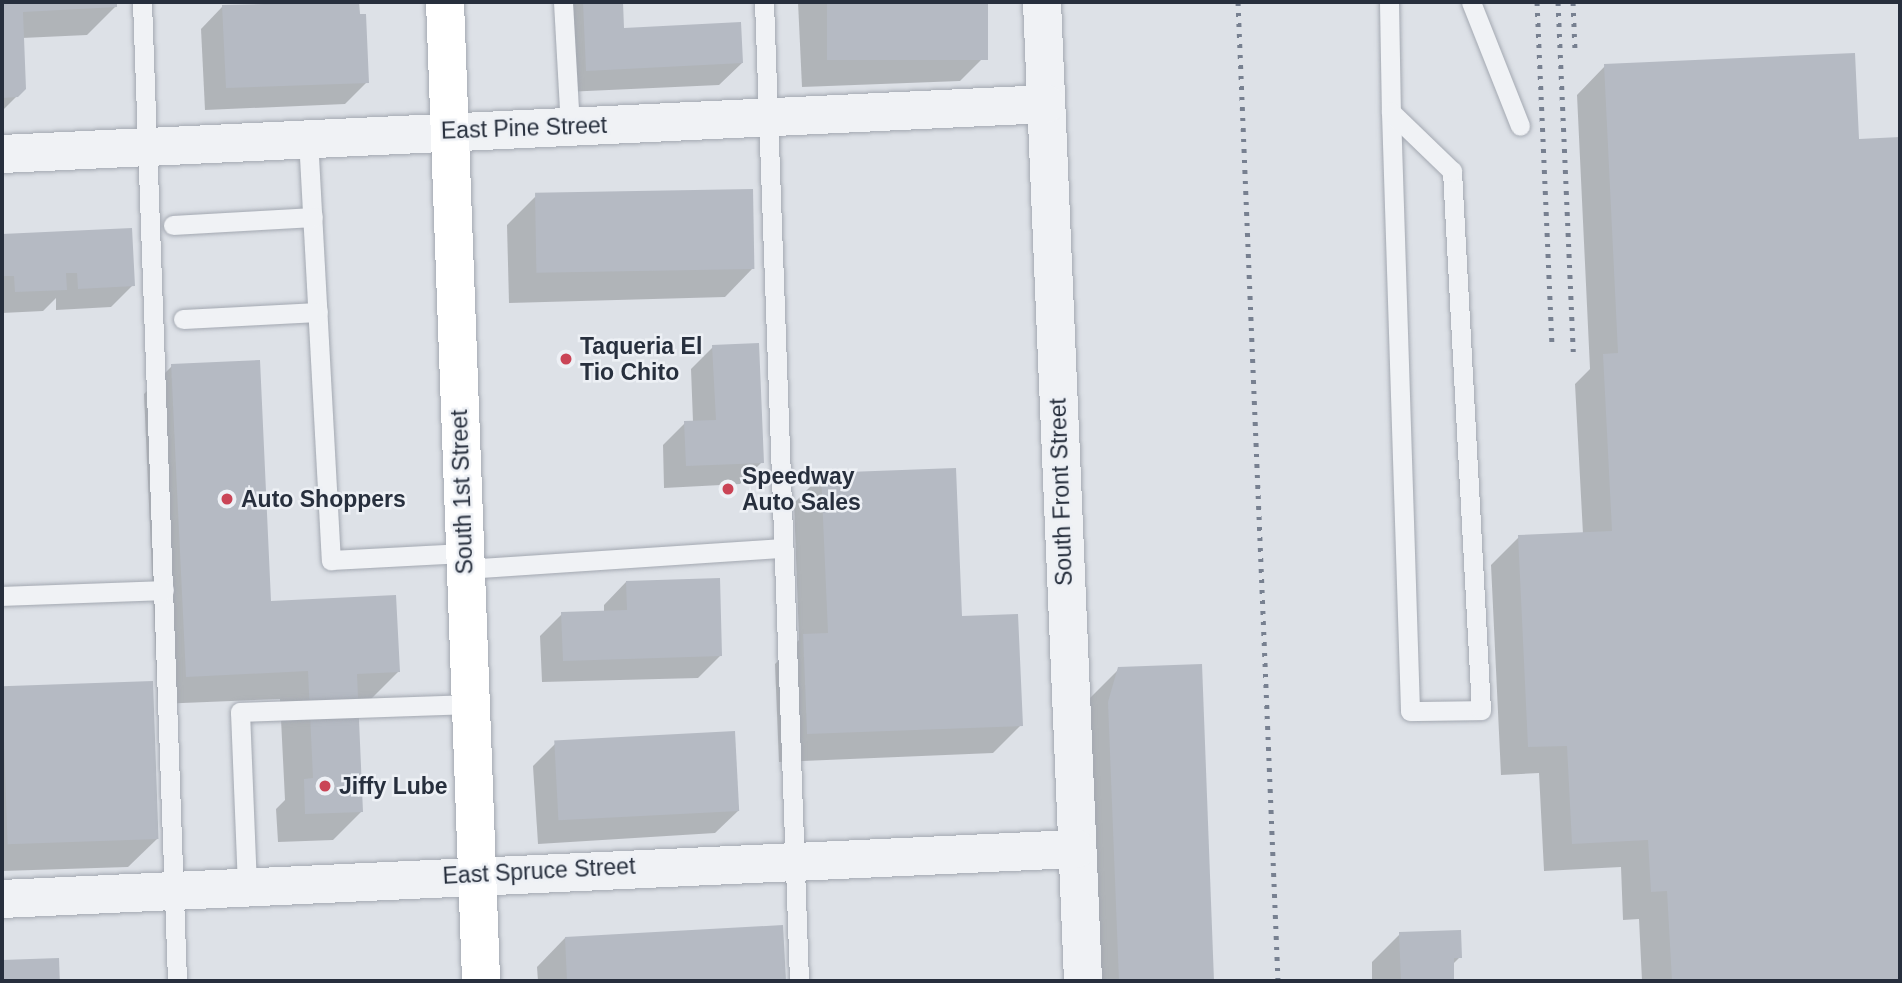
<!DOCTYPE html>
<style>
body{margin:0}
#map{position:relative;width:1902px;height:983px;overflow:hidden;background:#dde1e7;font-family:Helvetica,sans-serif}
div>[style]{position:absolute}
.shadow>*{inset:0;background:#0003}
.building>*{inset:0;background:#b5bac3;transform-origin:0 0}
.roads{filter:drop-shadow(0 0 2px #a3a8b1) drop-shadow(0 0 2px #a3a8b1)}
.lane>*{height:19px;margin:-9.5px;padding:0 9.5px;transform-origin:9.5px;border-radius:9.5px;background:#f0f2f5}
.street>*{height:38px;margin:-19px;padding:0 19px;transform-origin:19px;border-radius:19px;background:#f0f2f5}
.secondary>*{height:38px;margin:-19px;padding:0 19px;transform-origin:19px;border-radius:19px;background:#fff}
.rail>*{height:5px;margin-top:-2.5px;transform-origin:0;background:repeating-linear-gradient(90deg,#778090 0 3.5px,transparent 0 10.5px)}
.dots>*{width:19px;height:19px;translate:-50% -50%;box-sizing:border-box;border:4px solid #edf0f5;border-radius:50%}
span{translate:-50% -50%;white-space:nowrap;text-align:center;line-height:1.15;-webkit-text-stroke:5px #edf0f5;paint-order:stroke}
.street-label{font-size:23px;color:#272f3d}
.poi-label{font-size:23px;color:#272f3d;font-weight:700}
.left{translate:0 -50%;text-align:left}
.frame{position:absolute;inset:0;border:4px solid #272f3d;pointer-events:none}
</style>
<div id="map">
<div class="shadow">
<i style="clip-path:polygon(2px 2px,115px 2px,115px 7px,87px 35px,22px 38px,24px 89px,2px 111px)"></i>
<i style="clip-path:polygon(358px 2px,367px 82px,345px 104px,205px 110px,201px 29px,223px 6px)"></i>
<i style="clip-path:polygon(560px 2px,621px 2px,622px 30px,742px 63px,719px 85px,565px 92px)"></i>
<i style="clip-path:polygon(798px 2px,986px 2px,988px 53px,960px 81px,802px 87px)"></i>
<i style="clip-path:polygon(1605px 66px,1857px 141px,1900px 139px,1900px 981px,1642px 981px,1639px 919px,1623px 920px,1621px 867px,1544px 871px,1539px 773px,1501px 775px,1491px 565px,1519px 537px,1583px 534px,1575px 384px,1590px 369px,1577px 95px)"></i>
<i style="clip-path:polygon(535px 197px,753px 268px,725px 297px,509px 303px,507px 225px)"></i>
<i style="clip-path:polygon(131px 230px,133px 285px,111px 307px,56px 310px,56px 298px,43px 311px,2px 313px,2px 236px)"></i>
<i style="clip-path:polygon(713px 347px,762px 462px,740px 484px,664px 488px,663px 445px,685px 423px,693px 422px,691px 369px)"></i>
<i style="clip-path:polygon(172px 366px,269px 603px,398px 672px,370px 700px,357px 700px,362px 811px,333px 840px,278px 842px,276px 809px,285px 800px,280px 699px,158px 704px,144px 394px)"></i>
<i style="clip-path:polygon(822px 475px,961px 617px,1021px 725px,993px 753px,779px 762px,775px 664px,799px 640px,794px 503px)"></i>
<i style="clip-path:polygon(626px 582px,720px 656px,698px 678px,542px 682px,540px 636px,562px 614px,604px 613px,604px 605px)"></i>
<i style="clip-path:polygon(1201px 666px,1212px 981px,1090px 981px,1090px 698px,1119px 669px)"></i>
<i style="clip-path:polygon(151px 683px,157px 839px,128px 867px,2px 871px,2px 688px)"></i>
<i style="clip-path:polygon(555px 744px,738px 811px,715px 833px,538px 844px,533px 766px)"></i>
<i style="clip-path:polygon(781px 927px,784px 981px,538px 981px,537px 967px,565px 938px)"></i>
<i style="clip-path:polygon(1400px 934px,1460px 957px,1452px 965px,1453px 981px,1372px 981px,1372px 962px)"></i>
</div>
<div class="building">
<i style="clip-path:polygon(2px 2px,117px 2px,117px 7px,23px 12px,26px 89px,18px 97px,2px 98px)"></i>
<i style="clip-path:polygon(359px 2px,360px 14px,366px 14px,369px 83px,226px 88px,222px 5px)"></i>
<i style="clip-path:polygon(583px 2px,623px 2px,624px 28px,741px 22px,743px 63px,586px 71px)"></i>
<i style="left:827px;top:2px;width:161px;height:58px"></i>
<i style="clip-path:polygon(1855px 53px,1859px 139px,1900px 137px,1900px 981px,1672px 981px,1667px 891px,1651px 892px,1648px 840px,1572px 844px,1567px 746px,1528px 747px,1518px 535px,1612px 531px,1603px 354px,1618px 353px,1604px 64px)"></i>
<i style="left:753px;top:189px;width:80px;height:218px;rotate:89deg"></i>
<i style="clip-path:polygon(132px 228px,135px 286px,78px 289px,77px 273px,66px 273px,67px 290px,15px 292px,14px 276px,2px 276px,2px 234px)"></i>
<i style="clip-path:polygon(759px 343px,764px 463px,686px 466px,684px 421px,716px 420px,712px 345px)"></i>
<i style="clip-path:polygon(260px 360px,271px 601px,396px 595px,400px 672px,357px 674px,363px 812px,305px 814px,304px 779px,313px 778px,308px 671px,186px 677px,171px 364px)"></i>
<i style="clip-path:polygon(956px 468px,962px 616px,1018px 614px,1023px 726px,807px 734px,803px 634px,828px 633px,821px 473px)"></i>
<i style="clip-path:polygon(720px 578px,722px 656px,563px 661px,561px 612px,627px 610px,626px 581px)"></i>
<i style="clip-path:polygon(1202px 664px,1214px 981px,1119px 981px,1108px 702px,1118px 667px)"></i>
<i style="left:153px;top:681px;width:158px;height:151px;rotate:88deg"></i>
<i style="left:735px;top:731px;width:80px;height:181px;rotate:87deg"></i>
<i style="clip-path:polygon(783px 925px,786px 981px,567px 981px,565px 937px)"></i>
<i style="clip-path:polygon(1461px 930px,1462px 958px,1454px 958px,1454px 981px,1401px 981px,1399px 932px)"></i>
<i style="left:59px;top:958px;width:23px;height:57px;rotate:88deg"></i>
</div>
<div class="roads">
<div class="lane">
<i style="left:142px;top:2px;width:980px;rotate:87.95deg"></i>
<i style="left:563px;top:2px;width:124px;rotate:86.8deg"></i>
<i style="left:764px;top:2px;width:980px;rotate:87.95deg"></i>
<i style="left:1389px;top:2px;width:110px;rotate:89deg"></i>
<i style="left:1391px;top:112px;width:599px;rotate:88.18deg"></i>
<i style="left:1410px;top:711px;width:71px;rotate:-0.8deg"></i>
<i style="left:1481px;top:710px;width:540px;rotate:-93.08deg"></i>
<i style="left:1452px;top:171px;width:85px;rotate:-136deg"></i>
<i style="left:1471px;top:2px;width:133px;rotate:68.4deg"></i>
<i style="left:308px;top:138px;width:423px;rotate:86.9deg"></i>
<i style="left:331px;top:560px;width:133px;rotate:-3deg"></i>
<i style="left:173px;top:225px;width:140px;rotate:-3.3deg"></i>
<i style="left:183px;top:319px;width:135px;rotate:-3deg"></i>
<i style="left:465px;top:569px;width:319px;rotate:-3.8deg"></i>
<i style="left:2px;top:596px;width:162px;rotate:-2.1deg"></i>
<i style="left:247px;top:886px;width:174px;rotate:-92.3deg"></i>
<i style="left:240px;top:712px;width:230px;rotate:-2deg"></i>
</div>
<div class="street">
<i style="left:1042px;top:2px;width:980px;rotate:87.6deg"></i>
<i style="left:2px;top:154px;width:1045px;rotate:-2.74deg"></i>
<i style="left:2px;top:899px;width:1075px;rotate:-2.67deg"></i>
</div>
<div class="secondary">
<i style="left:445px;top:2px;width:980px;rotate:87.89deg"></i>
</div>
</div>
<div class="rail">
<i style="left:1238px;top:2px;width:980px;rotate:87.66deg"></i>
<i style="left:1537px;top:2px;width:345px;rotate:87.5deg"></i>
<i style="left:1558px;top:2px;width:350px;rotate:87.5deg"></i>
<i style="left:1573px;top:2px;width:48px;rotate:87.6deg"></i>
</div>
<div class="dots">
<i style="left:566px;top:359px;background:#ca4456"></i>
<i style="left:728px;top:489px;background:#ca4456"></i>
<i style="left:227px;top:499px;background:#ca4456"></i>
<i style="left:325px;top:786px;background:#ca4456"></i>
</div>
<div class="street-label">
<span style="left:524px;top:128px;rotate:-2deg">East Pine Street</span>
<span style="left:462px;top:492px;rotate:-92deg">South 1st Street</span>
<span style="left:1061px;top:492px;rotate:-92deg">South Front Street</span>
<span style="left:539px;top:871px;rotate:-3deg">East Spruce Street</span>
</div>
<div class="poi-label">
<span class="left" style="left:580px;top:359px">Taqueria El<br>Tio Chito</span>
<span class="left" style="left:742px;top:489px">Speedway<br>Auto Sales</span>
<span class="left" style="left:241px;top:499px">Auto Shoppers</span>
<span class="left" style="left:339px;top:786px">Jiffy Lube</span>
</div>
<div class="frame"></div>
</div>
